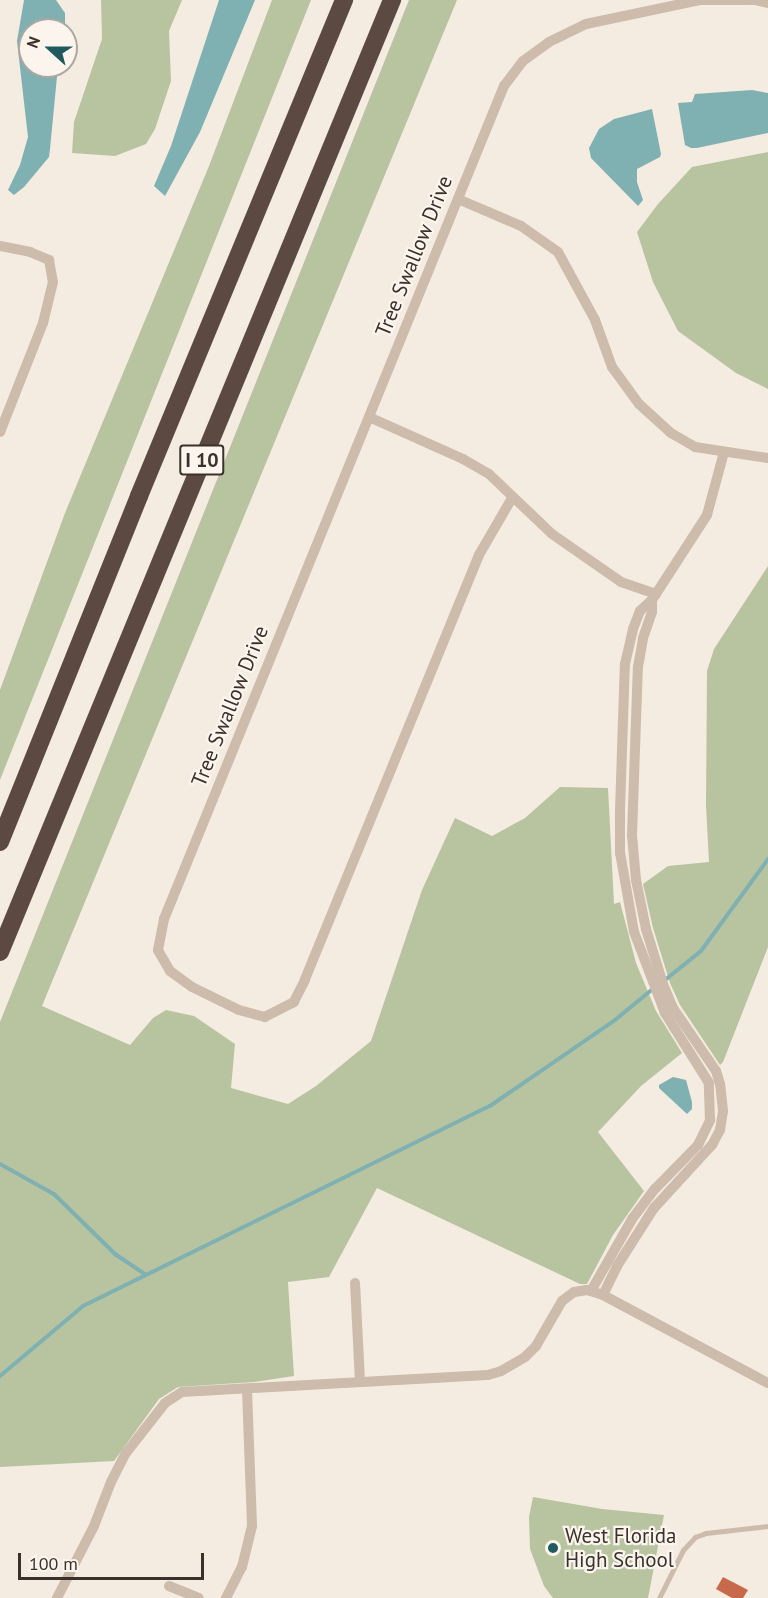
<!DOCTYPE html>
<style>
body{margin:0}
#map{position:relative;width:768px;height:1598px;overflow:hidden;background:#f4ebe1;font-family:"PT Sans",sans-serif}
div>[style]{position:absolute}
.green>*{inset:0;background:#b8c4a0}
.water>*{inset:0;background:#7fb0b2}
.stream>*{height:4px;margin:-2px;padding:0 2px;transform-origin:2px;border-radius:2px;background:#7fb0b2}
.building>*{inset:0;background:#c8694b}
.service>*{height:5px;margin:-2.5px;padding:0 2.5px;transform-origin:2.5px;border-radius:2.5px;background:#cdbbac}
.minor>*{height:10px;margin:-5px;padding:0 5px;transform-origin:5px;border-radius:5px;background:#cdbbac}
.motorway>*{height:18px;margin:-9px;padding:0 9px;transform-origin:9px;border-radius:9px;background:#5c4a42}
.dots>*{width:16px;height:16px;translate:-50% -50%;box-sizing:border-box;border:3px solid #fbf5ee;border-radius:50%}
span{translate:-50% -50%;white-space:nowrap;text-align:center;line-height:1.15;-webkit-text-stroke:4.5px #fbf5ee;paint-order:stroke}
.shield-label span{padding:2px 4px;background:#fbf5ee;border:2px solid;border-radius:4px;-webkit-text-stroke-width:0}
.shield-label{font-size:20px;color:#3b302b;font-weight:700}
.street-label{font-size:21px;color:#3b302b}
.poi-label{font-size:21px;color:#3b302b}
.left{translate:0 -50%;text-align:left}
.north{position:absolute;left:18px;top:18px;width:60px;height:60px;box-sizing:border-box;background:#fbf5ee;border:2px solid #aea6a0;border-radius:50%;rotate:291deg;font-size:16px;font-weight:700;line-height:24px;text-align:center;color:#3b302b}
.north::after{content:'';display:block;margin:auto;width:21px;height:27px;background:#1f5a5e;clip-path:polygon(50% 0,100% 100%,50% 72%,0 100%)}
.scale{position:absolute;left:18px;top:1553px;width:186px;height:27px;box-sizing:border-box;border:3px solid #3b302b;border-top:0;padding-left:8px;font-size:18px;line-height:21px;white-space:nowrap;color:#3b302b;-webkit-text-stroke:4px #fbf5ee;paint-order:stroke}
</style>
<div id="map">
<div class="green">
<i style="clip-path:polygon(101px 0,182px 0,169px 31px,171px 81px,155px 129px,146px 144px,115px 156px,72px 153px,74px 122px,102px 39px)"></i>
<i style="clip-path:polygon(272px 0,311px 0,0 780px,0 690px,65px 513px,209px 166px)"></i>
<i style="clip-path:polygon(409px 0,457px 0,42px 1006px,130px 1045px,153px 1018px,166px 1010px,194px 1016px,235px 1044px,231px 1088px,288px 1104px,316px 1086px,371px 1041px,422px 890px,455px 818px,492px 836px,525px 818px,560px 787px,608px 788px,614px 904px,620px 902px,636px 963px,656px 1011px,682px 1053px,641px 1086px,598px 1132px,644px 1191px,613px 1235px,587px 1284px,580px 1284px,377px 1188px,329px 1277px,288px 1282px,294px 1376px,254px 1382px,178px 1387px,159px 1399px,114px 1461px,0 1467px,0 1022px)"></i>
<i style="clip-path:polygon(768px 152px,768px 389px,736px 373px,678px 331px,653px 282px,637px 232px,658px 204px,692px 167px)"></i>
<i style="clip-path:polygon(768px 566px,768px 947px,723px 1062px,720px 1065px,680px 1005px,670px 983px,653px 928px,643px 884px,668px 866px,709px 862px,706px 806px,707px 671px,714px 649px)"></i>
<i style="clip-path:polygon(533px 1497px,602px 1509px,664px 1515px,648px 1598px,553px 1598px,544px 1586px,530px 1549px,529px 1517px)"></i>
</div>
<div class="water">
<i style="clip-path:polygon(24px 0,56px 0,65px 13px,65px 30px,30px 30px,30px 66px,58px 66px,50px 149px,49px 157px,24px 187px,14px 195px,8px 190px,20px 165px,28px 137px,17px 41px)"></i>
<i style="clip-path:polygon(219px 0,255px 0,200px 132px,165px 196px,154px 186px,171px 146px)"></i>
<i style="clip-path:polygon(752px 90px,768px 93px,768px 133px,697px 148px,691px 148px,685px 145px,678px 103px,692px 102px,695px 94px)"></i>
<i style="clip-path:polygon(652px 109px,661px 154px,660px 157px,637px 169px,637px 182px,643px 200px,638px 206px,591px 158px,589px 148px,599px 129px,614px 119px)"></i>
<i style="clip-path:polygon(673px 1077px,686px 1080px,692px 1102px,692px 1109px,687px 1114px,659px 1088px,659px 1085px)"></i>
</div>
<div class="stream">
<i style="left:665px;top:980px;width:46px;rotate:-38.9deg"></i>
<i style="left:701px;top:951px;width:114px;rotate:-53.9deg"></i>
<i style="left:0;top:1164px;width:62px;rotate:29.1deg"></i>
<i style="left:54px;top:1194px;width:86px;rotate:44.5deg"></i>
<i style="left:115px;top:1254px;width:37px;rotate:34deg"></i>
<i style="left:0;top:1376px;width:109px;rotate:-40.1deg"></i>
<i style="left:83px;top:1306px;width:453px;rotate:-26.2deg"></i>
<i style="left:490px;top:1106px;width:152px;rotate:-34.5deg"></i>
<i style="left:615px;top:1020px;width:50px;rotate:-39.4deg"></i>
</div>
<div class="building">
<i style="clip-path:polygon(723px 1577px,748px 1590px,743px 1598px,732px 1598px,716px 1589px)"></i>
</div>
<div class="service">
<i style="left:659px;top:1598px;width:54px;rotate:-63.4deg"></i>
<i style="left:683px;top:1550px;width:18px;rotate:-47deg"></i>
<i style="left:695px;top:1537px;width:12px;rotate:-20deg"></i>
<i style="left:706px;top:1533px;width:62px;rotate:-6.4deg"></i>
</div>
<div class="minor">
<i style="left:458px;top:199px;width:69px;rotate:23.2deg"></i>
<i style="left:521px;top:226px;width:45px;rotate:35.1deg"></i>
<i style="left:558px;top:252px;width:77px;rotate:61.4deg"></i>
<i style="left:595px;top:320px;width:50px;rotate:70.1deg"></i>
<i style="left:612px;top:367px;width:46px;rotate:53.9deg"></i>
<i style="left:639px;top:404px;width:43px;rotate:42.2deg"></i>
<i style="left:671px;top:433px;width:28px;rotate:30deg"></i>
<i style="left:695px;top:447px;width:74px;rotate:8.6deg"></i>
<i style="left:0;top:246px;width:31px;rotate:11deg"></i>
<i style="left:30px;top:252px;width:21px;rotate:23deg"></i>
<i style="left:49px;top:260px;width:22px;rotate:80deg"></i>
<i style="left:53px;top:282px;width:42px;rotate:103.7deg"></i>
<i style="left:43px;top:323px;width:117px;rotate:111.5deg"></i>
<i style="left:369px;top:417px;width:103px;rotate:24.1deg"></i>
<i style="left:463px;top:459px;width:30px;rotate:30deg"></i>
<i style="left:489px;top:474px;width:87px;rotate:43.6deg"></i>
<i style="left:552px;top:534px;width:84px;rotate:34.8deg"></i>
<i style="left:621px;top:582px;width:37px;rotate:19deg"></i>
<i style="left:512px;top:498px;width:66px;rotate:120.1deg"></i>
<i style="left:479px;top:555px;width:459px;rotate:112.3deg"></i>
<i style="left:305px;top:980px;width:25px;rotate:117deg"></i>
<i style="left:294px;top:1002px;width:33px;rotate:153deg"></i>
<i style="left:265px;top:1017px;width:27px;rotate:-165deg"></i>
<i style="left:239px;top:1010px;width:52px;rotate:-153.9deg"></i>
<i style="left:192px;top:987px;width:27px;rotate:-144deg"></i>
<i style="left:170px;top:971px;width:24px;rotate:-120deg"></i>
<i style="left:158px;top:950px;width:32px;rotate:-79deg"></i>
<i style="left:164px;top:919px;width:900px;rotate:-67.8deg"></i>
<i style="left:504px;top:86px;width:31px;rotate:-53deg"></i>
<i style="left:523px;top:61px;width:32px;rotate:-36deg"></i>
<i style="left:549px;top:42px;width:41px;rotate:-25.9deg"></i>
<i style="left:586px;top:24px;width:116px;rotate:-11.9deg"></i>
<i style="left:700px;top:0;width:55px"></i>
<i style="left:755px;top:0;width:13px;rotate:13deg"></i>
<i style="left:355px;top:1283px;width:99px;rotate:87.1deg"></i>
<i style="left:591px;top:1291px;width:83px;rotate:-60.3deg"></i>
<i style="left:632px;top:1219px;width:38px;rotate:-53deg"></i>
<i style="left:655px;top:1189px;width:62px;rotate:-45.7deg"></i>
<i style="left:698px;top:1145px;width:28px;rotate:-64deg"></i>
<i style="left:710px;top:1120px;width:37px;rotate:-92deg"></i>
<i style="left:709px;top:1083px;width:83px;rotate:-122.2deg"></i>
<i style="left:665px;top:1013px;width:87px;rotate:-110.9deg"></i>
<i style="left:634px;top:932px;width:80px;rotate:-100deg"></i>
<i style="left:620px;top:853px;width:42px;rotate:-90deg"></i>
<i style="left:620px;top:811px;width:147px;rotate:-88.1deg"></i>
<i style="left:625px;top:664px;width:36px;rotate:-77deg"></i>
<i style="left:633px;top:629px;width:19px;rotate:-69deg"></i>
<i style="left:640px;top:611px;width:16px;rotate:-43deg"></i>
<i style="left:652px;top:600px;width:101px;rotate:-57.1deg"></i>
<i style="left:707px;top:515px;width:65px;rotate:-74.9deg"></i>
<i style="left:603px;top:1295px;width:32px;rotate:-64deg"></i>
<i style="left:617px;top:1266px;width:69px;rotate:-57.5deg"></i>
<i style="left:654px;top:1208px;width:86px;rotate:-47.4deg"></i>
<i style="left:712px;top:1145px;width:17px;rotate:-62deg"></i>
<i style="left:720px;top:1130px;width:19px;rotate:-81deg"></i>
<i style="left:723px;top:1111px;width:27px;rotate:-96deg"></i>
<i style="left:720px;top:1084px;width:14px;rotate:-107deg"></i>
<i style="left:716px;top:1071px;width:76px;rotate:-124.3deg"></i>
<i style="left:673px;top:1008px;width:26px;rotate:-113deg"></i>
<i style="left:663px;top:984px;width:58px;rotate:-107.2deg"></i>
<i style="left:646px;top:929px;width:50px;rotate:-101.5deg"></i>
<i style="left:636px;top:880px;width:45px;rotate:-95.1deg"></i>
<i style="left:632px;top:835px;width:168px;rotate:-88deg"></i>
<i style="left:638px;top:667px;width:29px;rotate:-80deg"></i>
<i style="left:643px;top:638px;width:28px;rotate:-71deg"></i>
<i style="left:652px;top:612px;width:12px;rotate:-90deg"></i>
<i style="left:169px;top:1586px;width:32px;rotate:22deg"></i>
<i style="left:57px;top:1598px;width:81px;rotate:-62.8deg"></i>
<i style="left:94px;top:1526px;width:47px;rotate:-68.9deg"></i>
<i style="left:111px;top:1482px;width:33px;rotate:-63deg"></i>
<i style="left:126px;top:1453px;width:63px;rotate:-52deg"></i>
<i style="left:165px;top:1403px;width:20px;rotate:-33deg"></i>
<i style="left:182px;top:1392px;width:306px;rotate:-3.2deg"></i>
<i style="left:488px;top:1375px;width:14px;rotate:-17deg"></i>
<i style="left:501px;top:1371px;width:28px;rotate:-30deg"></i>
<i style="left:525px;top:1357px;width:16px;rotate:-45deg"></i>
<i style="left:536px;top:1346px;width:52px;rotate:-60deg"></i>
<i style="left:562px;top:1301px;width:15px;rotate:-37deg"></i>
<i style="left:574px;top:1292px;width:13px;rotate:-9deg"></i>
<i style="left:587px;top:1290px;width:17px;rotate:17deg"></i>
<i style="left:603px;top:1295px;width:187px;rotate:28.1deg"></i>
<i style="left:226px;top:1598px;width:35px;rotate:-63deg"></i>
<i style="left:242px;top:1567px;width:42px;rotate:-76.3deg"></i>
<i style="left:252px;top:1526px;width:137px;rotate:-92.1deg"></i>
</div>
<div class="motorway">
<i style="left:0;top:842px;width:373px;rotate:-68.1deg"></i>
<i style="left:139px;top:496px;width:537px;rotate:-67.54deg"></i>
<i style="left:0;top:952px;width:1030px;rotate:-67.62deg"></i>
</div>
<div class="dots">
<i style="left:553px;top:1548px;background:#1f5a5e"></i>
</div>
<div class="shield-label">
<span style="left:202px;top:460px">I 10</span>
</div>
<div class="street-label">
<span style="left:414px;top:256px;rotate:-68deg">Tree Swallow Drive</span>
<span style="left:230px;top:706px;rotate:-68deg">Tree Swallow Drive</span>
</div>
<div class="poi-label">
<span class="left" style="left:565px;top:1548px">West Florida<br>High School</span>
</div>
<div class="north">N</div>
<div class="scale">100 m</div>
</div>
